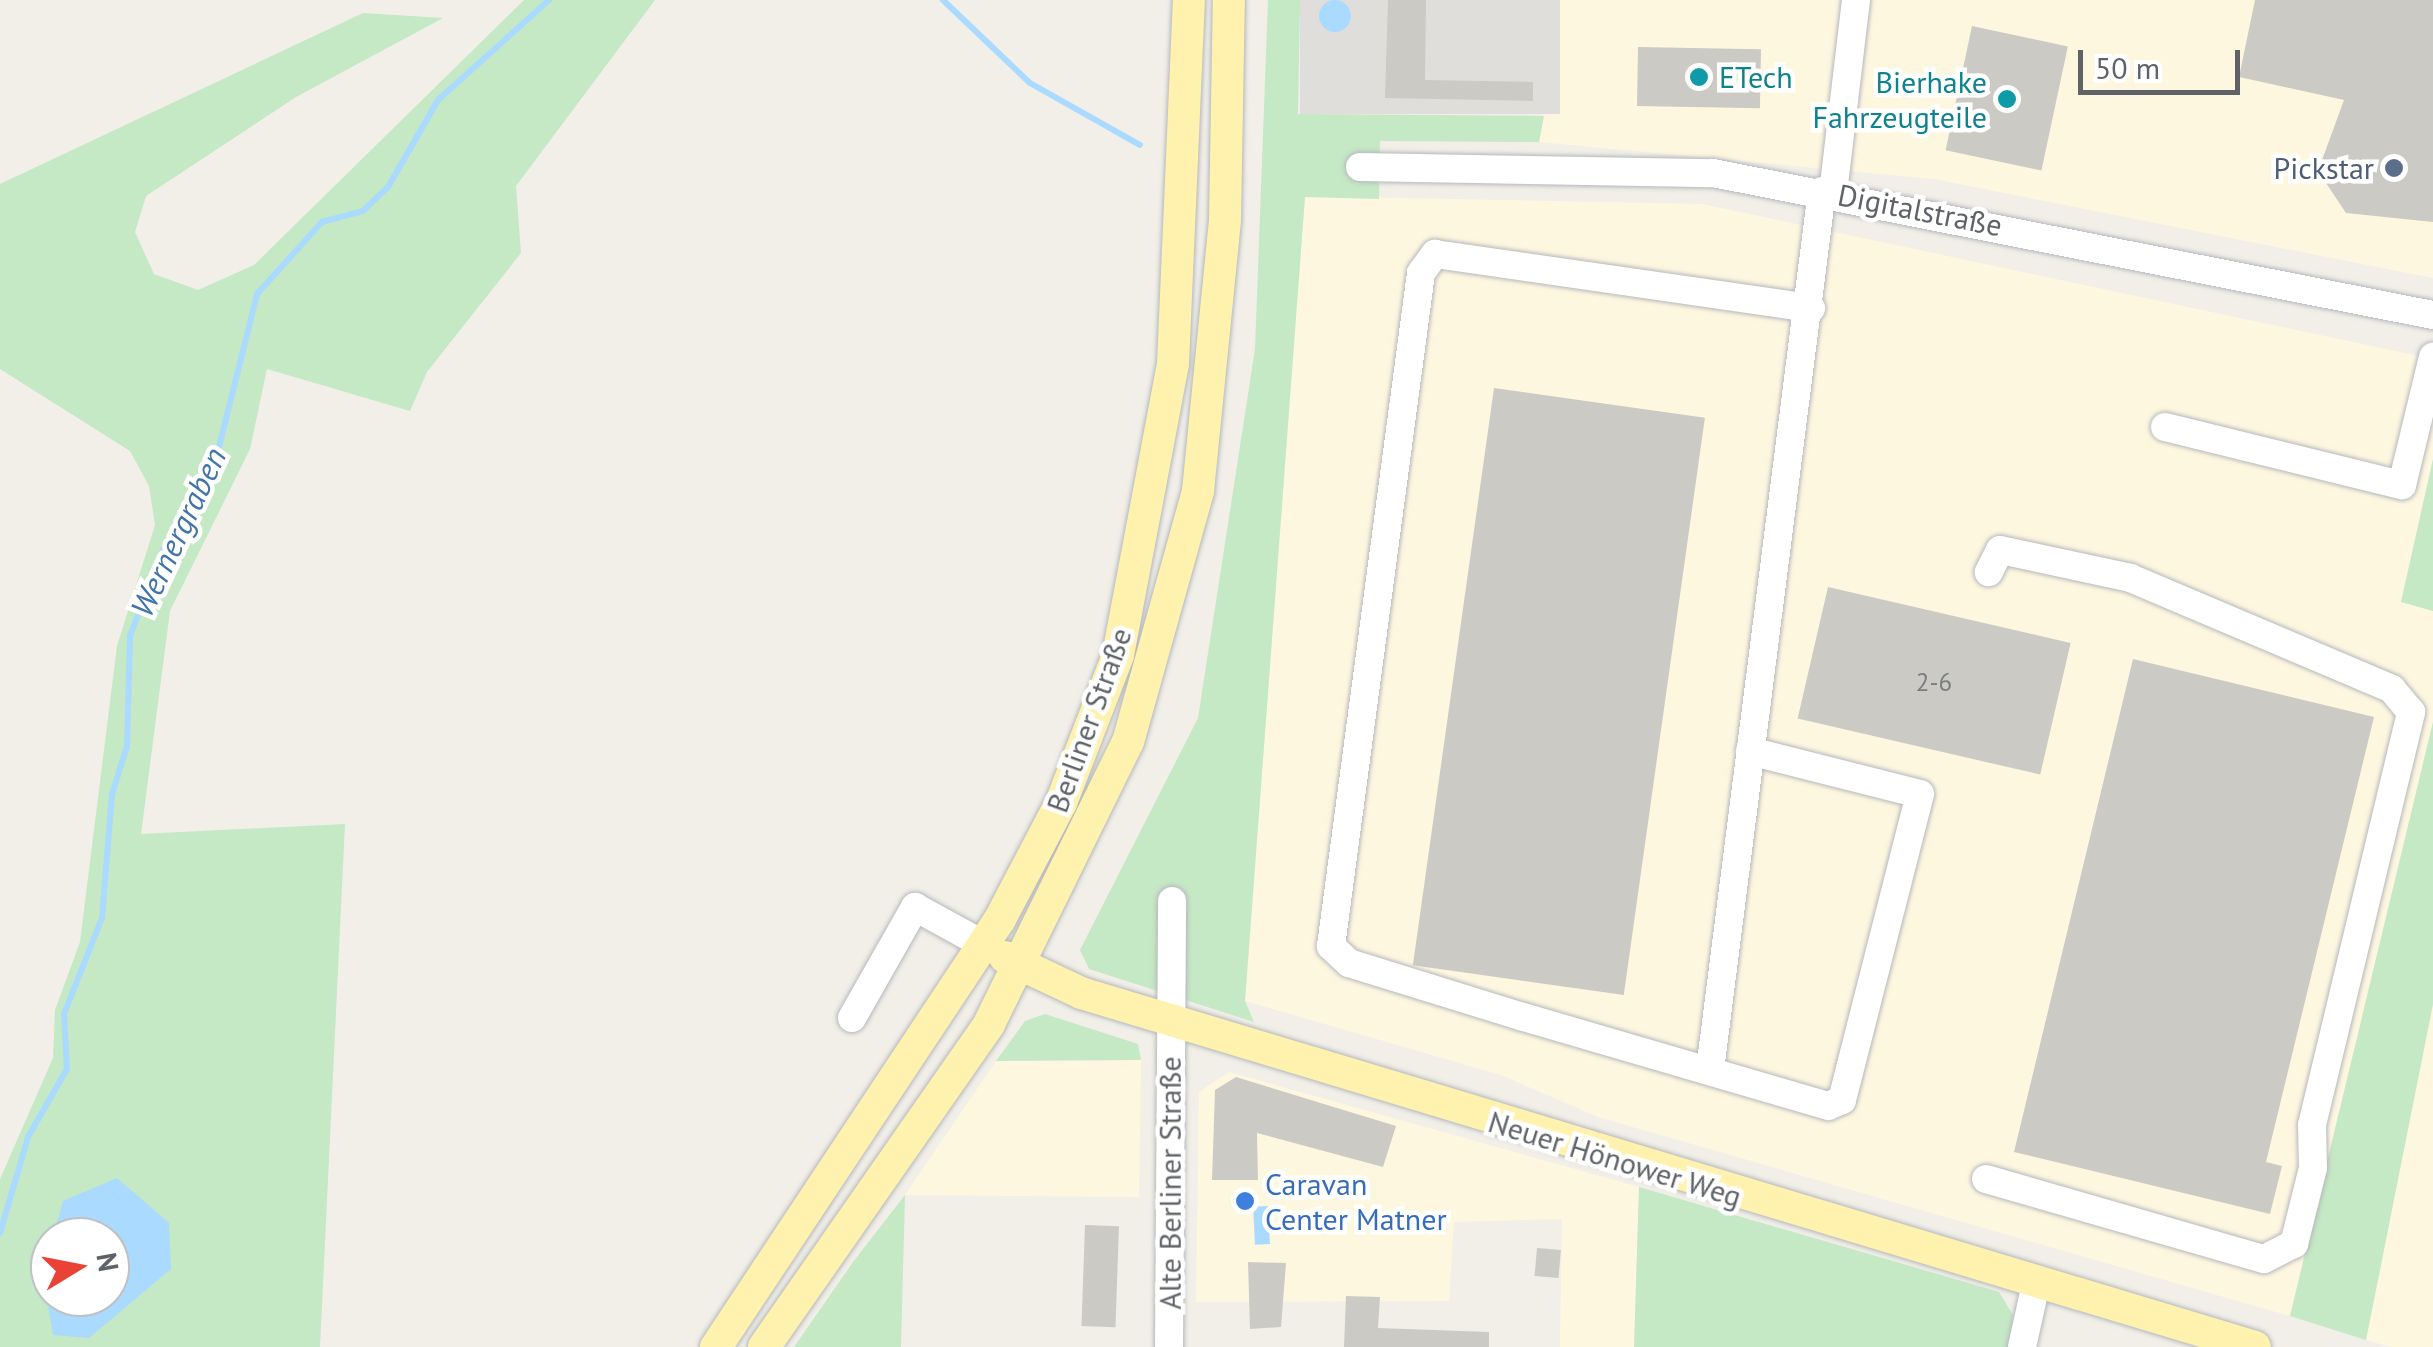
<!DOCTYPE html>
<meta charset="utf-8">
<style>
body{margin:0}
#map{position:relative;width:2433px;height:1347px;overflow:hidden;background:#f1efe8;font-family:"PT Sans",sans-serif}
div>[style]{position:absolute}
.commercial>*{inset:0;background:#fef7e0}
.industrial>*{inset:0;background:#e0deda;transform-origin:0 0}
.green>*{inset:0;background:#c5e8c5}
.water>*{inset:0;background:#aadaff;transform-origin:0 0}
.round{border-radius:50%}
.stream>*{height:6px;margin:-3px;padding:0 3px;transform-origin:3px;border-radius:3px;background:#aadaff}
.building>*{inset:0;background:#cccac5;transform-origin:0 0}
.roads{filter:drop-shadow(0 0 2px #b5b8bc) drop-shadow(0 0 2px #b5b8bc)}
.minor>*{height:28px;margin:-14px;padding:0 14px;transform-origin:14px;border-radius:14px;background:#fff}
.major>*{height:32px;margin:-16px;padding:0 16px;transform-origin:16px;border-radius:16px;background:#fff2af}
.dots>*{width:28px;height:28px;translate:-50% -50%;box-sizing:border-box;border:5px solid #fff;border-radius:50%}
span{translate:-50% -50%;white-space:nowrap;text-align:center;line-height:1.15;-webkit-text-stroke:9px #fff;paint-order:stroke}
.number-label{font-size:25px;color:#7a7d7f}
.number-label span{-webkit-text-stroke-width:0}
.culture-label{font-size:30px;color:#0d838f}
.left{translate:0 -50%;text-align:left}
.right{translate:-100% -50%;text-align:right}
.service-label{font-size:30px;color:#4e5e75}
.street-label{font-size:30px;color:#5f6368}
.shop-label{font-size:30px;color:#366cbe}
.water-label{font-size:32px;color:#4174aa;font-style:italic}
.north{position:absolute;left:30px;top:1217px;width:100px;height:100px;box-sizing:border-box;background:#fff;border:2px solid #bfc1c3;border-radius:50%;rotate:80deg;font-size:28px;font-weight:700;line-height:40px;text-align:center;color:#5f6368}
.north::after{content:'';display:block;margin:auto;width:35px;height:45px;background:#ea4335;clip-path:polygon(50% 0,100% 100%,50% 72%,0 100%)}
.scale{position:absolute;left:2078px;top:50px;width:162px;height:45px;box-sizing:border-box;border:5px solid #5f6368;border-top:0;padding-left:12px;font-size:30px;line-height:35px;white-space:nowrap;color:#5f6368;-webkit-text-stroke:8px #fff;paint-order:stroke}
</style>
<div id="map">
<div class="commercial">
<i style="clip-path:polygon(1560px 0,2433px 0,2433px 278px,1934px 179px,1539px 142px)"></i>
<i style="clip-path:polygon(1305px 196px,1702px 204px,2433px 359px,2433px 459px,2401px 601px,2433px 611px,2433px 722px,2290px 1316px,1598px 1117px,1501px 1075px,1245px 1001px)"></i>
<i style="clip-path:polygon(2433px 1004px,2433px 1347px,2391px 1347px,2366px 1340px)"></i>
<i style="clip-path:polygon(1141px 1060px,1139px 1197px,905px 1195px,996px 1061px)"></i>
<i style="clip-path:polygon(1229px 1072px,1639px 1187px,1634px 1347px,1560px 1347px,1562px 1219px,1454px 1222px,1449px 1301px,1196px 1302px,1199px 1092px)"></i>
</div>
<div class="industrial">
<i style="left:1300px;top:0;width:260px;height:114px"></i>
</div>
<div class="green">
<i style="clip-path:polygon(evenodd,524px 0,655px 0,516px 186px,521px 253px,427px 372px,410px 411px,267px 369px,250px 449px,170px 611px,141px 834px,345px 824px,320px 1347px,0 1347px,0 1179px,53px 1058px,55px 1010px,80px 942px,117px 646px,155px 525px,149px 486px,130px 451px,0 369px,0 184px,363px 13px,443px 18px,296px 97px,146px 196px,135px 232px,154px 274px,198px 290px,254px 265px,524px 0,50px 1237px,110px 1237px,110px 1297px,50px 1297px,50px 1237px)"></i>
<i style="clip-path:polygon(1268px 0,1300px 0,1298px 114px,1544px 116px,1539px 142px,1380px 141px,1379px 199px,1305px 197px,1245px 1001px,1254px 1022px,1089px 969px,1080px 950px,1198px 718px,1255px 349px)"></i>
<i style="clip-path:polygon(2433px 459px,2433px 611px,2401px 602px)"></i>
<i style="clip-path:polygon(2433px 722px,2433px 1004px,2366px 1340px,2290px 1316px)"></i>
<i style="clip-path:polygon(1045px 1014px,1138px 1044px,1141px 1060px,996px 1061px,1025px 1021px)"></i>
<i style="clip-path:polygon(1639px 1187px,1999px 1292px,2013px 1315px,2009px 1347px,1634px 1347px)"></i>
<i style="clip-path:polygon(905px 1195px,901px 1347px,794px 1347px,853px 1262px)"></i>
</div>
<div class="water">
<i class="round" style="left:1319px;top:0;width:32px;height:32px"></i>
<i style="clip-path:polygon(117px 1178px,169px 1223px,171px 1269px,89px 1338px,53px 1335px,42px 1273px,50px 1246px,50px 1297px,110px 1297px,110px 1237px,53px 1237px,63px 1201px)"></i>
<i style="left:1268px;top:1206px;width:38px;height:15px;rotate:87deg"></i>
</div>
<div class="stream">
<i style="left:943px;top:0;width:120px;rotate:43.7deg"></i>
<i style="left:1030px;top:83px;width:126px;rotate:29.4deg"></i>
<i style="left:0;top:1233px;width:100px;rotate:-73.7deg"></i>
<i style="left:28px;top:1137px;width:78px;rotate:-60.2deg"></i>
<i style="left:67px;top:1069px;width:55px;rotate:-93.1deg"></i>
<i style="left:64px;top:1014px;width:103px;rotate:-68.4deg"></i>
<i style="left:102px;top:918px;width:124px;rotate:-85.4deg"></i>
<i style="left:112px;top:794px;width:50px;rotate:-72.6deg"></i>
<i style="left:127px;top:746px;width:110px;rotate:-88.4deg"></i>
<i style="left:130px;top:636px;width:90px;rotate:-69.1deg"></i>
<i style="left:162px;top:552px;width:96px;rotate:-57.8deg"></i>
<i style="left:213px;top:471px;width:182px;rotate:-76deg"></i>
<i style="left:257px;top:294px;width:97px;rotate:-47.9deg"></i>
<i style="left:322px;top:222px;width:42px;rotate:-15deg"></i>
<i style="left:363px;top:211px;width:35px;rotate:-44deg"></i>
<i style="left:388px;top:187px;width:100px;rotate:-60.1deg"></i>
<i style="left:438px;top:100px;width:149px;rotate:-42deg"></i>
</div>
<div class="building">
<i style="clip-path:polygon(1388px 0,1426px 0,1425px 80px,1533px 82px,1533px 101px,1385px 98px)"></i>
<i style="clip-path:polygon(2255px 0,2433px 0,2433px 222px,2346px 213px,2318px 171px,2344px 100px,2239px 77px)"></i>
<i style="left:1972px;top:26px;width:98px;height:127px;rotate:12deg"></i>
<i style="left:1638px;top:47px;width:123px;height:59px;rotate:1deg"></i>
<i style="left:1494px;top:388px;width:213px;height:583px;rotate:8deg"></i>
<i style="left:1828px;top:587px;width:249px;height:135px;rotate:13deg"></i>
<i style="clip-path:polygon(2133px 659px,2374px 717px,2266px 1162px,2282px 1166px,2270px 1214px,2014px 1152px)"></i>
<i style="clip-path:polygon(1236px 1077px,1396px 1126px,1383px 1167px,1257px 1133px,1258px 1180px,1212px 1180px,1215px 1090px)"></i>
<i style="left:1085px;top:1225px;width:34px;height:101px;rotate:2deg"></i>
<i style="left:1537px;top:1248px;width:24px;height:28px;rotate:5deg"></i>
<i style="clip-path:polygon(1248px 1262px,1286px 1263px,1281px 1327px,1250px 1329px)"></i>
<i style="clip-path:polygon(1346px 1296px,1380px 1297px,1378px 1328px,1489px 1332px,1489px 1347px,1344px 1347px)"></i>
</div>
<div class="roads">
<div class="minor">
<i style="left:1360px;top:167px;width:353px;rotate:1deg"></i>
<i style="left:1713px;top:173px;width:734px;rotate:11.16deg"></i>
<i style="left:1833px;top:193px;width:194px;rotate:-83.2deg"></i>
<i style="left:2165px;top:427px;width:244px;rotate:13.8deg"></i>
<i style="left:2402px;top:485px;width:132px;rotate:-76.4deg"></i>
<i style="left:1750px;top:751px;width:175px;rotate:14.2deg"></i>
<i style="left:1920px;top:794px;width:316px;rotate:104.3deg"></i>
<i style="left:1842px;top:1100px;width:15px;rotate:157deg"></i>
<i style="left:1828px;top:1106px;width:318px;rotate:-163.7deg"></i>
<i style="left:1523px;top:1017px;width:182px;rotate:-162.8deg"></i>
<i style="left:1349px;top:963px;width:25px;rotate:-137deg"></i>
<i style="left:1331px;top:946px;width:679px;rotate:-82.38deg"></i>
<i style="left:1421px;top:273px;width:24px;rotate:-54deg"></i>
<i style="left:1435px;top:254px;width:380px;rotate:8.2deg"></i>
<i style="left:852px;top:1018px;width:128px;rotate:-60.4deg"></i>
<i style="left:915px;top:907px;width:79px;rotate:28.8deg"></i>
<i style="left:1710px;top:1070px;width:886px;rotate:-82.74deg"></i>
<i style="left:1986px;top:1179px;width:289px;rotate:16.1deg"></i>
<i style="left:2264px;top:1259px;width:34px;rotate:-27deg"></i>
<i style="left:2294px;top:1244px;width:78px;rotate:-76deg"></i>
<i style="left:2313px;top:1168px;width:43px;rotate:-91.3deg"></i>
<i style="left:2312px;top:1125px;width:425px;rotate:-76.5deg"></i>
<i style="left:2411px;top:712px;width:30px;rotate:-130deg"></i>
<i style="left:2392px;top:689px;width:284px;rotate:-157deg"></i>
<i style="left:2131px;top:578px;width:134px;rotate:-167.9deg"></i>
<i style="left:2000px;top:550px;width:25px;rotate:117deg"></i>
<i style="left:1169px;top:1347px;width:446px;rotate:-89.6deg"></i>
<i style="left:2022px;top:1347px;width:65px;rotate:-77.5deg"></i>
</div>
<div class="major">
<i style="left:1005px;top:957px;width:84px;rotate:25.3deg"></i>
<i style="left:1081px;top:993px;width:1226px;rotate:16.78deg"></i>
<i style="left:716px;top:1347px;width:514px;rotate:-56.43deg"></i>
<i style="left:1000px;top:919px;width:131px;rotate:-62.3deg"></i>
<i style="left:1061px;top:803px;width:159px;rotate:-68.9deg"></i>
<i style="left:1118px;top:655px;width:296px;rotate:-79.3deg"></i>
<i style="left:1173px;top:364px;width:364px;rotate:-87.5deg"></i>
<i style="left:764px;top:1347px;width:394px;rotate:-55.1deg"></i>
<i style="left:989px;top:1024px;width:314px;rotate:-63.8deg"></i>
<i style="left:1128px;top:742px;width:261px;rotate:-74.4deg"></i>
<i style="left:1198px;top:491px;width:272px;rotate:-84.3deg"></i>
<i style="left:1225px;top:220px;width:220px;rotate:-89deg"></i>
</div>
</div>
<div class="dots">
<i style="left:1699px;top:77px;background:#0f9aa8"></i>
<i style="left:2007px;top:99px;background:#0f9aa8"></i>
<i style="left:2394px;top:168px;background:#5c6f8a"></i>
<i style="left:1245px;top:1201px;background:#3f7fe0"></i>
</div>
<div class="number-label">
<span style="left:1934px;top:682px">2-6</span>
</div>
<div class="culture-label">
<span class="left" style="left:1719px;top:77px">ETech</span>
<span class="right" style="left:1987px;top:99px">Bierhake<br>Fahrzeugteile</span>
</div>
<div class="service-label">
<span class="right" style="left:2374px;top:168px">Pickstar</span>
</div>
<div class="street-label">
<span style="left:1920px;top:210px;rotate:11deg">Digitalstraße</span>
<span style="left:1089px;top:720px;rotate:-70deg">Berliner Straße</span>
<span style="left:1615px;top:1159px;rotate:17deg">Neuer Hönower Weg</span>
<span style="left:1170px;top:1183px;rotate:-90deg">Alte Berliner Straße</span>
</div>
<div class="shop-label">
<span class="left" style="left:1265px;top:1201px">Caravan<br>Center Matner</span>
</div>
<div class="water-label">
<span style="left:178px;top:532px;rotate:-65deg">Wernergraben</span>
</div>
<div class="north">N</div>
<div class="scale">50 m</div>
</div>
